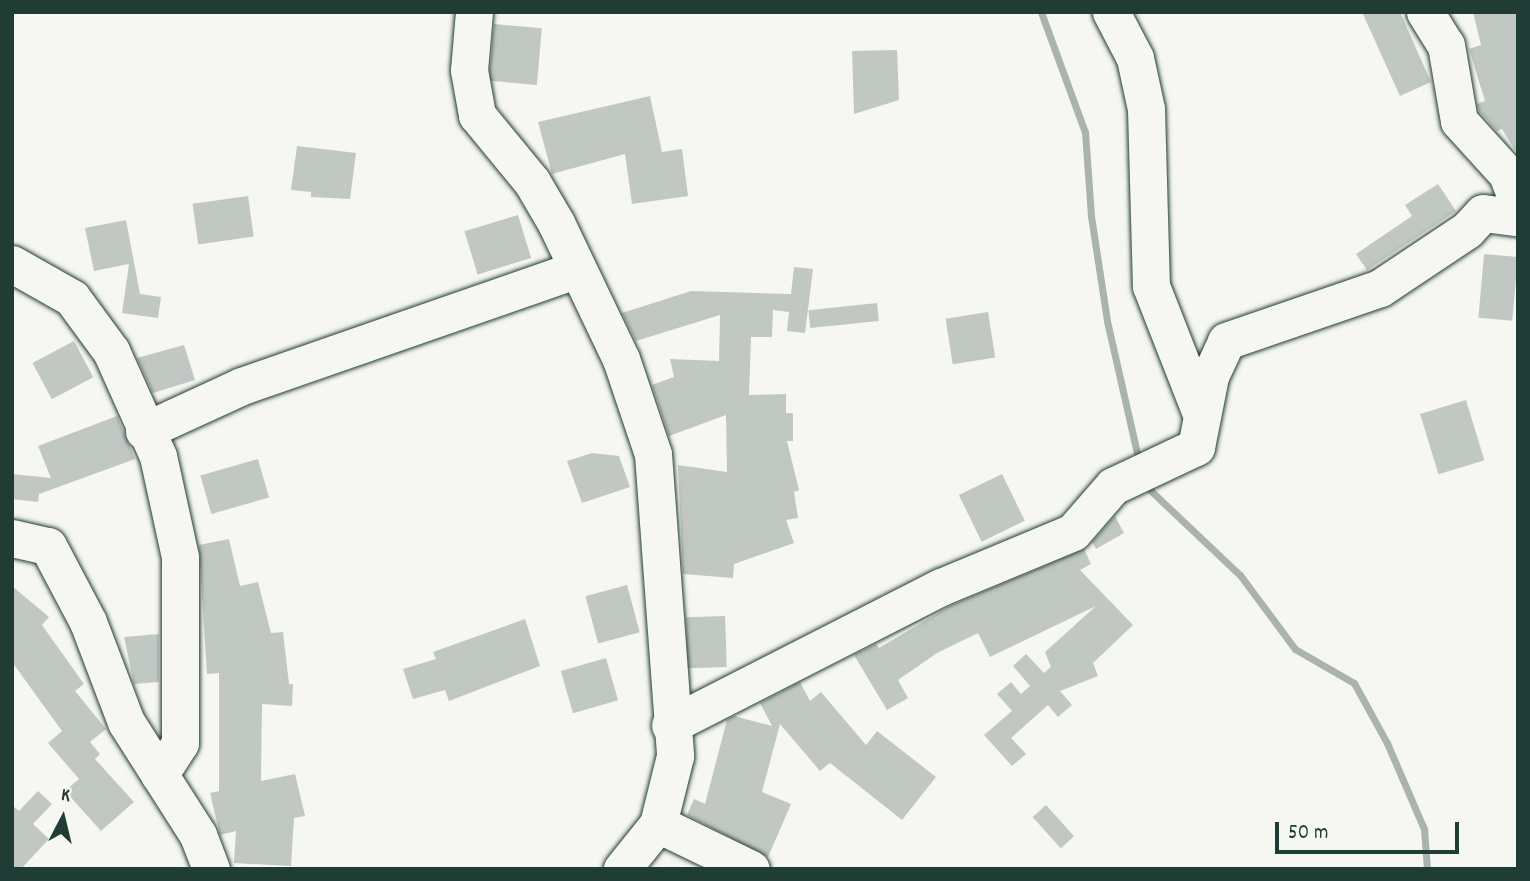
<!DOCTYPE html>
<style>
body{margin:0}
#map{position:relative;width:1530px;height:881px;overflow:hidden;background:#f6f6f2;font-family:Dekko,sans-serif}
div>[style]{position:absolute}
.stream>*{height:7px;margin:-3.5px;padding:0 3.5px;transform-origin:3.5px;border-radius:3.5px;background:#aab3ae}
.building>*{inset:0;background:#c1c8c3;transform-origin:0 0}
.roads{filter:drop-shadow(0 0 2px #1f3d34) drop-shadow(0 0 2px #1f3d34)}
.minor>*{height:37px;margin:-18.5px;padding:0 18.5px;transform-origin:18.5px;border-radius:18.5px;background:#f6f6f2}
span{translate:-50% -50%;white-space:nowrap;text-align:center;line-height:1.15;-webkit-text-stroke:5px #f6f6f2;paint-order:stroke}
.frame{position:absolute;inset:0;border:14px solid #1f3d34;pointer-events:none}
.north{position:absolute;left:28px;top:783px;width:70px;height:70px;-webkit-text-stroke:5px #f6f6f2;paint-order:stroke;rotate:7deg;font-size:19px;font-weight:700;line-height:28px;text-align:center;color:#1f3d34}
.north::after{content:'';display:block;margin:auto;width:24px;height:32px;background:#1f3d34;clip-path:polygon(50% 0,100% 100%,50% 72%,0 100%)}
.scale{position:absolute;left:1275px;top:822px;width:184px;height:32px;box-sizing:border-box;border:4px solid #1f3d34;border-top:0;padding-left:9px;font-size:21px;line-height:24px;white-space:nowrap;color:#1f3d34;-webkit-text-stroke:5px #f6f6f2;paint-order:stroke}
</style>
<div id="map">
<div class="stream">
<i style="left:1041px;top:12px;width:128px;rotate:69.9deg"></i>
<i style="left:1085px;top:132px;width:84px;rotate:85.9deg"></i>
<i style="left:1091px;top:216px;width:106px;rotate:81.3deg"></i>
<i style="left:1107px;top:321px;width:135px;rotate:77.2deg"></i>
<i style="left:1150px;top:490px;width:124px;rotate:43.4deg"></i>
<i style="left:1240px;top:575px;width:92px;rotate:53.4deg"></i>
<i style="left:1295px;top:649px;width:68px;rotate:30deg"></i>
<i style="left:1354px;top:683px;width:68px;rotate:61.2deg"></i>
<i style="left:1387px;top:743px;width:94px;rotate:66.7deg"></i>
<i style="left:1424px;top:829px;width:40px;rotate:85.7deg"></i>
</div>
<div class="building">
<i style="clip-path:polygon(1362px 12px,1400px 12px,1431px 82px,1400px 96px)"></i>
<i style="clip-path:polygon(1473px 12px,1518px 12px,1518px 155px,1502px 129px,1497px 131px,1479px 111px,1477px 104px,1485px 101px,1469px 49px,1481px 45px)"></i>
<i style="left:494px;top:24px;width:48px;height:57px;rotate:5deg"></i>
<i style="clip-path:polygon(897px 50px,899px 100px,854px 114px,852px 51px)"></i>
<i style="clip-path:polygon(650px 96px,662px 152px,682px 149px,688px 196px,632px 204px,625px 154px,552px 174px,538px 122px)"></i>
<i style="clip-path:polygon(297px 146px,356px 153px,350px 199px,311px 197px,311px 192px,291px 190px)"></i>
<i style="clip-path:polygon(1438px 184px,1456px 211px,1367px 270px,1356px 254px,1412px 216px,1405px 205px)"></i>
<i style="left:248px;top:196px;width:41px;height:56px;rotate:82deg"></i>
<i style="left:518px;top:215px;width:45px;height:56px;rotate:73deg"></i>
<i style="clip-path:polygon(126px 220px,140px 294px,161px 297px,158px 318px,122px 313px,129px 264px,94px 271px,85px 228px)"></i>
<i style="left:1484px;top:254px;width:34px;height:64px;rotate:5deg"></i>
<i style="clip-path:polygon(794px 267px,813px 269px,805px 333px,787px 331px,789px 312px,773px 310px,772px 337px,751px 337px,749px 395px,786px 394px,786px 413px,793px 413px,793px 441px,787px 441px,799px 490px,794px 492px,798px 518px,786px 520px,794px 543px,734px 564px,733px 578px,683px 574px,678px 465px,727px 472px,726px 415px,669px 436px,652px 385px,674px 377px,670px 359px,719px 361px,720px 315px,636px 341px,622px 313px,691px 291px,791px 294px)"></i>
<i style="left:877px;top:303px;width:18px;height:69px;rotate:84deg"></i>
<i style="left:988px;top:312px;width:46px;height:43px;rotate:81deg"></i>
<i style="left:74px;top:341px;width:41px;height:47px;rotate:62deg"></i>
<i style="clip-path:polygon(184px 345px,195px 380px,153px 393px,137px 358px)"></i>
<i style="left:1466px;top:400px;width:63px;height:48px;rotate:73deg"></i>
<i style="clip-path:polygon(117px 416px,135px 459px,39px 494px,38px 502px,12px 499px,12px 474px,51px 478px,38px 446px)"></i>
<i style="clip-path:polygon(592px 453px,619px 456px,630px 487px,582px 503px,567px 461px)"></i>
<i style="left:258px;top:459px;width:40px;height:60px;rotate:74deg"></i>
<i style="left:1002px;top:474px;width:52px;height:48px;rotate:64deg"></i>
<i style="clip-path:polygon(1115px 516px,1124px 533px,1096px 549px,1092px 542px)"></i>
<i style="clip-path:polygon(229px 539px,240px 586px,258px 582px,271px 633px,283px 632px,289px 684px,293px 684px,292px 706px,262px 704px,261px 781px,295px 774px,305px 816px,294px 818px,291px 866px,234px 863px,236px 831px,220px 835px,210px 793px,219px 791px,219px 673px,207px 674px,199px 545px)"></i>
<i style="clip-path:polygon(1084px 549px,1091px 564px,1080px 570px,1133px 625px,1093px 663px,1098px 676px,1060px 691px,1072px 705px,1058px 717px,1048px 705px,1011px 738px,1026px 754px,1012px 766px,984px 735px,1012px 711px,997px 694px,1011px 682px,1021px 694px,1030px 686px,1013px 666px,1026px 654px,1044px 673px,1051px 667px,1045px 652px,1096px 606px,990px 657px,978px 633px,937px 653px,898px 680px,908px 698px,887px 710px,854px 655px,876px 644px,879px 648px,950px 606px)"></i>
<i style="left:627px;top:585px;width:49px;height:43px;rotate:75deg"></i>
<i style="clip-path:polygon(12px 586px,49px 617px,42px 625px,84px 684px,75px 691px,106px 729px,90px 742px,100px 754px,95px 759px,134px 802px,101px 831px,65px 791px,79px 779px,48px 743px,62px 731px,12px 662px)"></i>
<i style="left:725px;top:616px;width:51px;height:39px;rotate:88deg"></i>
<i style="clip-path:polygon(525px 619px,540px 666px,449px 701px,445px 690px,413px 699px,403px 669px,436px 659px,433px 652px)"></i>
<i style="clip-path:polygon(159px 634px,159px 682px,134px 684px,124px 637px)"></i>
<i style="left:606px;top:658px;width:44px;height:47px;rotate:74deg"></i>
<i style="clip-path:polygon(800px 682px,810px 701px,821px 692px,866px 745px,877px 731px,936px 777px,902px 820px,830px 763px,820px 771px,780px 724px,762px 792px,791px 804px,768px 857px,687px 815px,694px 799px,705px 804px,727px 720px,734px 716px,772px 726px,760px 703px)"></i>
<i style="clip-path:polygon(38px 791px,52px 804px,33px 824px,49px 839px,21px 869px,12px 869px,12px 805px,19px 811px)"></i>
<i style="left:1046px;top:805px;width:42px;height:18px;rotate:48deg"></i>
</div>
<div class="roads">
<div class="minor">
<i style="left:474px;top:12px;width:58px;rotate:94.9deg"></i>
<i style="left:469px;top:70px;width:46px;rotate:79.9deg"></i>
<i style="left:477px;top:115px;width:87px;rotate:50.6deg"></i>
<i style="left:532px;top:182px;width:48px;rotate:59.7deg"></i>
<i style="left:556px;top:223px;width:151px;rotate:64.5deg"></i>
<i style="left:621px;top:359px;width:100px;rotate:71.4deg"></i>
<i style="left:653px;top:454px;width:303px;rotate:85.8deg"></i>
<i style="left:675px;top:756px;width:70px;rotate:104deg"></i>
<i style="left:658px;top:824px;width:58px;rotate:128.7deg"></i>
<i style="left:1111px;top:12px;width:52px;rotate:62.4deg"></i>
<i style="left:1135px;top:58px;width:52px;rotate:77.8deg"></i>
<i style="left:1146px;top:109px;width:177px;rotate:88.4deg"></i>
<i style="left:1151px;top:286px;width:134px;rotate:68.6deg"></i>
<i style="left:1425px;top:12px;width:39px;rotate:58deg"></i>
<i style="left:1446px;top:45px;width:77px;rotate:80.3deg"></i>
<i style="left:1459px;top:121px;width:72px;rotate:47.8deg"></i>
<i style="left:1507px;top:174px;width:31px;rotate:69deg"></i>
<i style="left:12px;top:264px;width:69px;rotate:29.5deg"></i>
<i style="left:72px;top:298px;width:66px;rotate:53.7deg"></i>
<i style="left:111px;top:351px;width:115px;rotate:65.9deg"></i>
<i style="left:158px;top:456px;width:103px;rotate:77.7deg"></i>
<i style="left:180px;top:557px;width:186px;rotate:90deg"></i>
<i style="left:180px;top:743px;width:38px;rotate:123deg"></i>
<i style="left:144px;top:431px;width:108px;rotate:-24.7deg"></i>
<i style="left:242px;top:386px;width:354px;rotate:-19.2deg"></i>
<i style="left:12px;top:538px;width:37px;rotate:13deg"></i>
<i style="left:48px;top:546px;width:86px;rotate:62.2deg"></i>
<i style="left:88px;top:622px;width:107px;rotate:69.2deg"></i>
<i style="left:126px;top:722px;width:134px;rotate:57.5deg"></i>
<i style="left:198px;top:835px;width:36px;rotate:69deg"></i>
<i style="left:670px;top:725px;width:304px;rotate:-27deg"></i>
<i style="left:941px;top:587px;width:143px;rotate:-22.6deg"></i>
<i style="left:1073px;top:532px;width:61px;rotate:-49deg"></i>
<i style="left:1113px;top:486px;width:92px;rotate:-25.2deg"></i>
<i style="left:1196px;top:447px;width:72px;rotate:-78.8deg"></i>
<i style="left:1210px;top:376px;width:38px;rotate:-65deg"></i>
<i style="left:1226px;top:341px;width:163px;rotate:-19deg"></i>
<i style="left:1380px;top:288px;width:105px;rotate:-33.7deg"></i>
<i style="left:1467px;top:230px;width:23px;rotate:-47deg"></i>
<i style="left:1483px;top:213px;width:35px;rotate:7deg"></i>
<i style="left:658px;top:824px;width:103px;rotate:25.8deg"></i>
</div>
</div>
<div class="frame"></div>
<div class="north">K</div>
<div class="scale">50 m</div>
</div>
